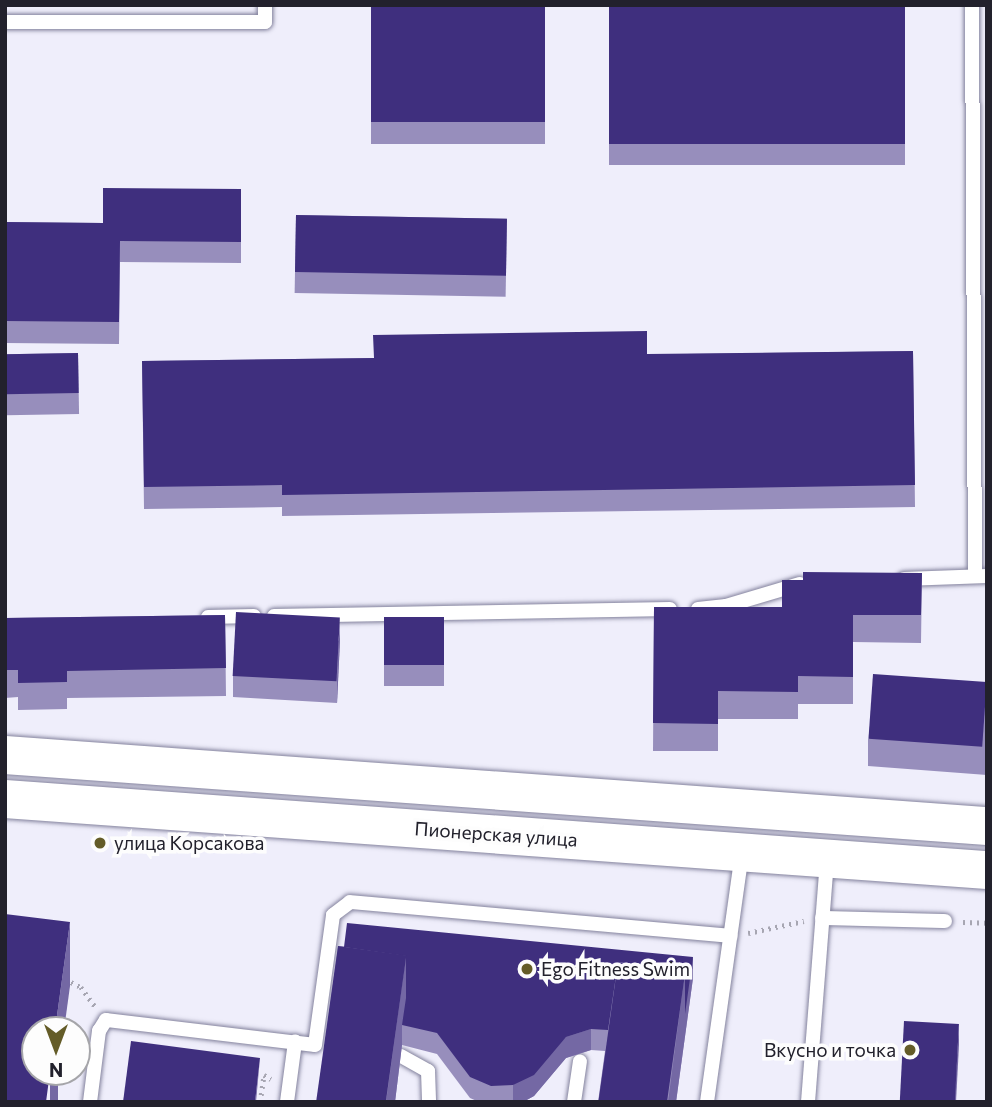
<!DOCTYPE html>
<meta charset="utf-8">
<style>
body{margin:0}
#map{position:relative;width:992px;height:1107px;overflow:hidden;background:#efeefb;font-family:Commissioner,sans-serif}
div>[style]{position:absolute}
.path>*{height:4.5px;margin-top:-2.25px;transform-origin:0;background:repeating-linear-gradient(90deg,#a7a6b2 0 2px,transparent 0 7px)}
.roads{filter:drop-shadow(0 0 2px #83829d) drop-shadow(0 0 2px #83829d)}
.service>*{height:14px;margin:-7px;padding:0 7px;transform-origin:7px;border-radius:7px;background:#fff}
.secondary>*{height:38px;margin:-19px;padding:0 19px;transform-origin:19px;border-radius:19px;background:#fff}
.wall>*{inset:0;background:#978ebc;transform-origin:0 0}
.shaded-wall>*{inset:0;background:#7468a4;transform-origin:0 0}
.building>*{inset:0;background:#3f2f7e;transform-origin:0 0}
.dots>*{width:19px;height:19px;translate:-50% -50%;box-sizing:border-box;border:4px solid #fdfdfd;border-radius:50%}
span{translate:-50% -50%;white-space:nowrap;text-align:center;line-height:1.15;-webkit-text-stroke:7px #fdfdfd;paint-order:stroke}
.street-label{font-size:19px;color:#22212c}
.poi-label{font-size:19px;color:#22212c}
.left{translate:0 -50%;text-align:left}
.right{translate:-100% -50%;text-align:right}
.frame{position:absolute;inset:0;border:7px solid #22212c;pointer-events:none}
.north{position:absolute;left:21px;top:1016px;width:70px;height:70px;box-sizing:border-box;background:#fdfdfd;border:2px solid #a5a5a9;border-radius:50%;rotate:180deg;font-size:19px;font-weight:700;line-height:28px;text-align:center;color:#22212c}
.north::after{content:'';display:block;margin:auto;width:24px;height:32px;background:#645c28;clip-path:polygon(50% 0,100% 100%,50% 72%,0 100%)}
</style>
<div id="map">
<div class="path">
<i style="left:963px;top:922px;width:24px;rotate:2deg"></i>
<i style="left:748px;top:933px;width:57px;rotate:-12.1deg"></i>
<i style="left:65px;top:979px;width:18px;rotate:27deg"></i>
<i style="left:81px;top:987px;width:26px;rotate:54deg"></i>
<i style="left:260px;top:1102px;width:27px;rotate:-82deg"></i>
<i style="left:264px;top:1075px;width:8px;rotate:30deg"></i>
</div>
<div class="roads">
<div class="service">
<i style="left:972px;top:5px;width:571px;rotate:89.7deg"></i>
<i style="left:5px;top:22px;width:260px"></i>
<i style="left:265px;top:22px;width:17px;rotate:-90deg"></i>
<i style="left:904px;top:579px;width:83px;rotate:-2.1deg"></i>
<i style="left:698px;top:609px;width:28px;rotate:-6deg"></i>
<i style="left:726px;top:606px;width:77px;rotate:-16.6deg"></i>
<i style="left:274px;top:616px;width:396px;rotate:-1deg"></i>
<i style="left:208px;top:617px;width:46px;rotate:-1.2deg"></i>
<i style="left:822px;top:918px;width:123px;rotate:1.4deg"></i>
<i style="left:401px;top:1056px;width:31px;rotate:29deg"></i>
<i style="left:428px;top:1071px;width:31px;rotate:88deg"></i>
<i style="left:90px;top:1102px;width:72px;rotate:-82.8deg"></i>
<i style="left:99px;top:1031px;width:13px;rotate:-58deg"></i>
<i style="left:106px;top:1020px;width:210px;rotate:6.8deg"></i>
<i style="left:315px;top:1045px;width:131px;rotate:-82.1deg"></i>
<i style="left:333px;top:915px;width:21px;rotate:-37deg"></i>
<i style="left:350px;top:902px;width:382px;rotate:5.1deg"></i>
<i style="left:287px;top:1102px;width:61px;rotate:-82.4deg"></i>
<i style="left:574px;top:1102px;width:41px;rotate:-81.7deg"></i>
<i style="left:707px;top:1102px;width:250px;rotate:-82deg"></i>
<i style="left:808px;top:1102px;width:244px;rotate:-85.5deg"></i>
</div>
<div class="secondary">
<i style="left:5px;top:755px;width:985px;rotate:4.14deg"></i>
<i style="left:5px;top:799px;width:985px;rotate:4.14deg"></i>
</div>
</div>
<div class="wall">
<i style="left:371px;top:5px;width:174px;height:139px"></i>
<i style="left:609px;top:5px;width:296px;height:160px"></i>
<i style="clip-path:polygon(241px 189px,241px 263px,120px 262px,119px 344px,5px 343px,5px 222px,103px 223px)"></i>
<i style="left:296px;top:215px;width:211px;height:78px;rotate:1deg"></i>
<i style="clip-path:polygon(913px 351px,915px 507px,282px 516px,282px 507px,144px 509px,142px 361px)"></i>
<i style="left:78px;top:353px;width:61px;height:73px;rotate:89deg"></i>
<i style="clip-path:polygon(922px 573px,921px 643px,853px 642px,853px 704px,798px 704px,798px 719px,718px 719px,718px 751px,653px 751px,654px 607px,782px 607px,803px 580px)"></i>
<i style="clip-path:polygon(225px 615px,226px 696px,67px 698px,67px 709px,18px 710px,18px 697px,5px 698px,5px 618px)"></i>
<i style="left:384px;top:617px;width:60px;height:69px"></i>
<i style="clip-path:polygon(340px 640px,337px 703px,233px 697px,233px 676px)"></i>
<i style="clip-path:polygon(987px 682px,987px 775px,868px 766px,868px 739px)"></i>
<i style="clip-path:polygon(338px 946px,693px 978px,676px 1102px,598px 1102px,605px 1051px,591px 1050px,566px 1058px,534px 1096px,523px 1102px,479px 1102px,470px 1098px,437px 1054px,402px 1045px,395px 1102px,317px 1102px)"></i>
</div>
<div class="shaded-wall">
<i style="clip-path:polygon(340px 618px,340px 640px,337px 703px,337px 681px)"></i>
<i style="clip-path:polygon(70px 922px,70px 986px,64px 1030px,55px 1030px)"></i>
<i style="clip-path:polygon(406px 956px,406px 1019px,402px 1025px,402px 1045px,395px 1102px,386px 1102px)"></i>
<i style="clip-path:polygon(693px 957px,693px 978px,676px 1102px,668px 1102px,685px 972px)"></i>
<i style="clip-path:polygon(959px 1024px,959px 1045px,956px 1102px,954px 1102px)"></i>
<i style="clip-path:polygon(591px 1029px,591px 1050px,566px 1058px,534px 1096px,523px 1102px,513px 1102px,513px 1085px,566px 1037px)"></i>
<i style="clip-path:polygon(260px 1058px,256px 1102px,255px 1102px)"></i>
<i style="left:50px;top:1072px;width:8px;height:30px"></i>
</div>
<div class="building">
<i style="left:371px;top:5px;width:174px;height:117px"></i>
<i style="left:609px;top:5px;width:296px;height:139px"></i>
<i style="clip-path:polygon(103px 188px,241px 189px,241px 242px,120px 241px,119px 322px,5px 321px,5px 222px,103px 223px)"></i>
<i style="left:296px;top:215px;width:211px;height:57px;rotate:1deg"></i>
<i style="clip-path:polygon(647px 331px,647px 354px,913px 351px,915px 485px,282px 495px,282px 485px,144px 487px,142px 361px,374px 358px,373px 335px)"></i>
<i style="left:78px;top:353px;width:40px;height:73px;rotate:89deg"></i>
<i style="clip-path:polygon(803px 572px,922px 573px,921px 615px,853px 615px,853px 677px,798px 676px,798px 692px,718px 691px,718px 724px,653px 723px,654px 607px,782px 607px,782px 580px,803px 580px)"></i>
<i style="left:236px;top:612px;width:104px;height:64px;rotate:3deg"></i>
<i style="clip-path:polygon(225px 615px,226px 668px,67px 671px,67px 682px,18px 683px,18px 670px,5px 670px,5px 618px)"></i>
<i style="left:384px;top:617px;width:60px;height:48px"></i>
<i style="left:873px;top:674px;width:114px;height:65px;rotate:4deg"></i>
<i style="clip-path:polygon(5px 914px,70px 922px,55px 1030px,35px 1030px,35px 1072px,50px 1072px,46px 1102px,5px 1102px)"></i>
<i style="clip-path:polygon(347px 923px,693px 957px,685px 1014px,685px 972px,618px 962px,608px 1030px,591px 1029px,566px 1037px,534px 1075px,513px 1085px,491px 1086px,470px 1077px,437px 1033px,402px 1025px,406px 998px,406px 956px,344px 947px)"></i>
<i style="left:338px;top:946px;width:69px;height:157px;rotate:8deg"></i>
<i style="left:618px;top:962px;width:68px;height:141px;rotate:8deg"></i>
<i style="left:904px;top:1021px;width:55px;height:81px;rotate:3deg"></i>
<i style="clip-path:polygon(131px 1041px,260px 1058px,255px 1102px,123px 1102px)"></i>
</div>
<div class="dots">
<i style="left:100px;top:843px;background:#645c28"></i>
<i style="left:527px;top:969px;background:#645c28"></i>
<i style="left:910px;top:1050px;background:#645c28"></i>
</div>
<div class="street-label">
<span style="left:496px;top:834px;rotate:4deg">Пионерская улица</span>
</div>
<div class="poi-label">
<span class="left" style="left:114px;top:843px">улица Корсакова</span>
<span class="left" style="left:541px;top:969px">Ego Fitness Swim</span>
<span class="right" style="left:896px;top:1050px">Вкусно и точка</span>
</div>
<div class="frame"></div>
<div class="north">N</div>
</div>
